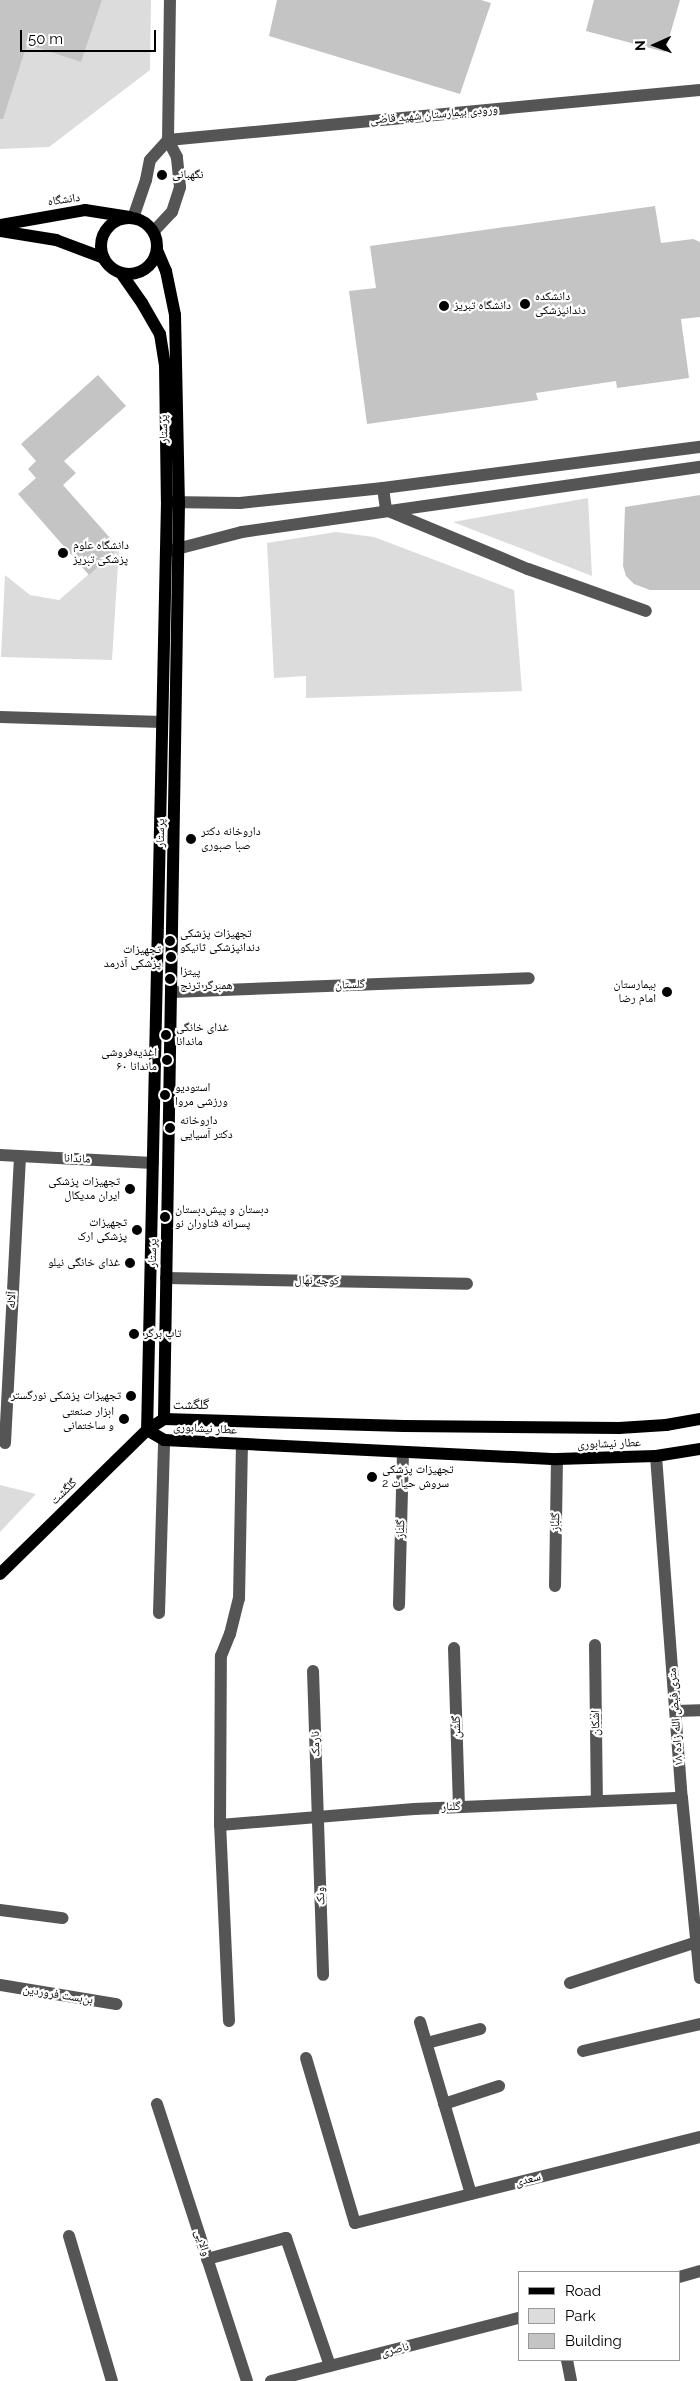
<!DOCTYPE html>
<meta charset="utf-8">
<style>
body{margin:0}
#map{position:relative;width:700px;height:2381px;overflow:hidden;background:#fff;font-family:Raleway,"Noto Naskh Arabic",sans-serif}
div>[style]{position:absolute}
.green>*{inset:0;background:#dcdcdc}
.building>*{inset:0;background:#c4c4c4}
.minor>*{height:12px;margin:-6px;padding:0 6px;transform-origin:6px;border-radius:6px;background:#555}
.major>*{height:12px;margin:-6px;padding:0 6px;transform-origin:6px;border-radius:6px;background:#000}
.major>.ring{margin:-6px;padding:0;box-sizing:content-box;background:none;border:12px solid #000;border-radius:50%}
.dots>*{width:14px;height:14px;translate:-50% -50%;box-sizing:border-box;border:2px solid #fff;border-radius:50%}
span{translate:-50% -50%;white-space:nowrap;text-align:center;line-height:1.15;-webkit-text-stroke:4.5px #fff;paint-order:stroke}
.street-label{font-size:12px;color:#000}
.poi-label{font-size:12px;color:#000}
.left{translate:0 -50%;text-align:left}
.right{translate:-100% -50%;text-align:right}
.neighbourhood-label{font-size:14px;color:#000}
.legend{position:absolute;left:518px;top:2271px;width:162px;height:90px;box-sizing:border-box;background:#fff;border:1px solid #999;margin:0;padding:6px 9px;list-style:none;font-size:15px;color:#000}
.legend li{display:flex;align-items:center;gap:10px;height:25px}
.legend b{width:25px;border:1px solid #999}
.north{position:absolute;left:630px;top:20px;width:50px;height:50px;-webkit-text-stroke:4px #fff;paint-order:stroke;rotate:268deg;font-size:14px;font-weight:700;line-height:20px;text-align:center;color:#000}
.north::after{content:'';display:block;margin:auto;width:18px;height:22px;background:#000;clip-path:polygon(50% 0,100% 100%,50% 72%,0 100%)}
.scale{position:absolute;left:20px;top:30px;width:136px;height:22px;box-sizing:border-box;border:2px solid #000;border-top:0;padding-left:6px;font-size:15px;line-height:18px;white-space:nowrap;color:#000;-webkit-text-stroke:4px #fff;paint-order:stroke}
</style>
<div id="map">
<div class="green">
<i style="clip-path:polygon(0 0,151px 0,150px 70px,49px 147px,0 149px)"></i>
<i style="clip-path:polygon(588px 498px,592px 576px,453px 522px)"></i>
<i style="clip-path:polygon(336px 532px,374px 537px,514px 590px,522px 691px,306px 698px,306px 676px,274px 678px,267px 543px)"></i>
<i style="clip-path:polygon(119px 548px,112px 660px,1px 657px,5px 575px,30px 595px,59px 600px)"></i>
<i style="clip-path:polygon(0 1485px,36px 1494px,0 1532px)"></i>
</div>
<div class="building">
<i style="clip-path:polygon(0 0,102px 0,81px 62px,27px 44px,3px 119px,0 119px)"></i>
<i style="clip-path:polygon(277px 0,481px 0,491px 3px,460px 94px,269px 36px)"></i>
<i style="clip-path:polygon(594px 0,680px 0,665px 52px,586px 31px)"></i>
<i style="clip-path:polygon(655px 206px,661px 243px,693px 239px,700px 242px,700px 317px,681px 319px,689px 378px,617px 388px,616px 381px,536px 393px,538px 400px,367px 424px,349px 291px,376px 288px,370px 246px)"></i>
<i style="clip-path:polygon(98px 375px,126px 406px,64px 461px,76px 473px,63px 485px,119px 548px,89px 575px,18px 494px,36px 478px,28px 469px,36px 461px,21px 444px)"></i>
<i style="clip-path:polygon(700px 495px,700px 590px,650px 590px,634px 584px,626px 576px,623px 566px,625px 507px)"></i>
</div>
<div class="minor">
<i style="left:168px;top:140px;width:534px;rotate:-5.37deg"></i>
<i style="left:133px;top:218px;width:40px;rotate:-71.1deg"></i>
<i style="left:146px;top:180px;width:20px;rotate:-79deg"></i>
<i style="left:150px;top:160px;width:27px;rotate:-48deg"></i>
<i style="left:154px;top:231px;width:26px;rotate:-47deg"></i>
<i style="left:172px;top:212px;width:26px;rotate:-72deg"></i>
<i style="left:180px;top:187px;width:30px;rotate:-96deg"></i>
<i style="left:177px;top:157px;width:19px;rotate:-118deg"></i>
<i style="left:168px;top:140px;width:140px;rotate:-89.2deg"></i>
<i style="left:383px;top:488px;width:22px;rotate:82deg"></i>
<i style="left:386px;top:510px;width:154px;rotate:22.6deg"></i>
<i style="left:528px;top:569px;width:125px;rotate:19.6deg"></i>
<i style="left:168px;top:502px;width:72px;rotate:0.8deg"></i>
<i style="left:240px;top:503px;width:144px;rotate:-6deg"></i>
<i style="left:383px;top:488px;width:320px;rotate:-7.4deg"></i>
<i style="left:169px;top:551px;width:75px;rotate:-14.6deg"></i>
<i style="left:242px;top:532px;width:463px;rotate:-8.1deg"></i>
<i style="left:0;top:717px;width:162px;rotate:1.8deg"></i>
<i style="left:172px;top:992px;width:357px;rotate:-2.2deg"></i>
<i style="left:0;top:1155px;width:153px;rotate:3deg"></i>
<i style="left:166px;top:1278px;width:301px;rotate:1.1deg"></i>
<i style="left:5px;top:1443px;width:287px;rotate:-87deg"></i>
<i style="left:656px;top:1456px;width:343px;rotate:85.7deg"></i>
<i style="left:682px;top:1798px;width:181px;rotate:84.3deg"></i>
<i style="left:555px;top:1586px;width:127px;rotate:-89.1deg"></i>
<i style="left:399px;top:1605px;width:153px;rotate:-88.5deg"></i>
<i style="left:159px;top:1613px;width:173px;rotate:-88.3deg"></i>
<i style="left:595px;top:1645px;width:156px;rotate:89.3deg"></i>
<i style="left:454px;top:1648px;width:159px;rotate:88.2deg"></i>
<i style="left:313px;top:1671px;width:304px;rotate:88.1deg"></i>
<i style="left:676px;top:1711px;width:24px;rotate:-2deg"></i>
<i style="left:220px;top:1825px;width:195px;rotate:-4.7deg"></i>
<i style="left:414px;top:1809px;width:268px;rotate:-2.4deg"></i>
<i style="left:0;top:1910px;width:63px;rotate:7.4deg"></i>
<i style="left:570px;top:1983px;width:133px;rotate:-17.9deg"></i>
<i style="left:0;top:1985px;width:118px;rotate:9.3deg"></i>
<i style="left:229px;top:2021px;width:196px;rotate:-92.6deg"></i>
<i style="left:220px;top:1825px;width:169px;rotate:-89.7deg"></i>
<i style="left:221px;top:1656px;width:24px;rotate:-68deg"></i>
<i style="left:230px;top:1634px;width:36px;rotate:-76deg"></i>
<i style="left:239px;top:1599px;width:154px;rotate:-88.9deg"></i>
<i style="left:420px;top:2022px;width:179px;rotate:73.5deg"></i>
<i style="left:427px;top:2043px;width:55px;rotate:-14.8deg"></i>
<i style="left:583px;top:2051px;width:120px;rotate:-13deg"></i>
<i style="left:306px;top:2058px;width:172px;rotate:73.5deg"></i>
<i style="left:355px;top:2223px;width:356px;rotate:-14deg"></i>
<i style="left:157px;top:2104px;width:291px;rotate:72deg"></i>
<i style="left:444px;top:2104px;width:58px;rotate:-18.1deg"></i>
<i style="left:69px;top:2236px;width:151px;rotate:73.5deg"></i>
<i style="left:207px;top:2259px;width:82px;rotate:-14.9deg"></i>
<i style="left:286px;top:2238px;width:135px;rotate:71deg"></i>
<i style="left:679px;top:2277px;width:22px;rotate:-16deg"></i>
<i style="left:567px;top:2360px;width:21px;rotate:79deg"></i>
<i style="left:271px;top:2381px;width:256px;rotate:-14.3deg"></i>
</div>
<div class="major">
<i class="ring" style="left:101px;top:218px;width:44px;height:44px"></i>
<i style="left:0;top:225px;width:86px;rotate:-10deg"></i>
<i style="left:85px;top:210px;width:45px;rotate:9deg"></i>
<i style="left:0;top:231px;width:57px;rotate:9.1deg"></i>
<i style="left:56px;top:240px;width:51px;rotate:20.6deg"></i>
<i style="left:157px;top:250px;width:23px;rotate:67deg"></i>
<i style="left:166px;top:271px;width:45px;rotate:78.4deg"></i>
<i style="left:175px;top:315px;width:188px;rotate:88.8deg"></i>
<i style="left:179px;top:503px;width:916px;rotate:90.94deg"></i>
<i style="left:121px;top:273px;width:37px;rotate:55deg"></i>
<i style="left:142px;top:303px;width:36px;rotate:60deg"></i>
<i style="left:160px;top:334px;width:31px;rotate:81deg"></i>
<i style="left:165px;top:365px;width:137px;rotate:89.2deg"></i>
<i style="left:167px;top:502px;width:928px;rotate:91.23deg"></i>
<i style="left:147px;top:1430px;width:20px;rotate:30deg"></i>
<i style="left:164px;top:1440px;width:393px;rotate:2.8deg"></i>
<i style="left:557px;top:1459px;width:99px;rotate:-1.7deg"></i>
<i style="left:656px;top:1456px;width:45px;rotate:-9deg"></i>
<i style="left:0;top:1574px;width:206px;rotate:-44.4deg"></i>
<i style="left:147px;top:1430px;width:20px;rotate:-33deg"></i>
<i style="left:164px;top:1419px;width:240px;rotate:1.7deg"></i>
<i style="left:404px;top:1426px;width:215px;rotate:0.5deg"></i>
<i style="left:619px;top:1428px;width:47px;rotate:-3.7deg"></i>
<i style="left:666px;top:1425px;width:35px;rotate:-10deg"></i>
</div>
<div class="dots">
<i style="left:162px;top:175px;background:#000"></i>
<i style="left:525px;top:304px;background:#000"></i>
<i style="left:444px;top:306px;background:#000"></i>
<i style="left:63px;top:553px;background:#000"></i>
<i style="left:191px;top:839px;background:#000"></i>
<i style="left:170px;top:941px;background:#000"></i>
<i style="left:171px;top:957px;background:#000"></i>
<i style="left:170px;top:979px;background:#000"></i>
<i style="left:667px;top:992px;background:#000"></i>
<i style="left:166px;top:1035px;background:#000"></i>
<i style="left:167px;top:1060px;background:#000"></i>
<i style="left:165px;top:1095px;background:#000"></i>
<i style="left:170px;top:1128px;background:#000"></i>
<i style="left:130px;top:1189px;background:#000"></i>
<i style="left:165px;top:1217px;background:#000"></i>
<i style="left:137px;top:1230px;background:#000"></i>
<i style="left:130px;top:1263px;background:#000"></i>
<i style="left:134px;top:1334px;background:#000"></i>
<i style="left:131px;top:1396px;background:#000"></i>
<i style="left:124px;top:1419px;background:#000"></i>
<i style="left:372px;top:1477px;background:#000"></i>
</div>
<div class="street-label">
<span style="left:434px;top:115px;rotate:-5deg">ورودی بیمارستان شهید قاضی</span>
<span style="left:64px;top:200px;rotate:-8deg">دانشگاه</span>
<span style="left:164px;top:429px;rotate:-91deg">پرستار</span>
<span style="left:161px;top:833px;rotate:-89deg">پرستار</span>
<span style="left:350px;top:985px;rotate:-2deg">گلستان</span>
<span style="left:77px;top:1159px;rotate:3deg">ماندانا</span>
<span style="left:153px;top:1253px;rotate:-89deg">پرستار</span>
<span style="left:317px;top:1281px;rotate:1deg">کوچه نهال</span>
<span style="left:12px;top:1300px;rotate:-87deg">آلاله</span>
<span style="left:205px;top:1429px;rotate:3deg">عطار نیشابوری</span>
<span style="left:609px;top:1444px;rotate:-2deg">عطار نیشابوری</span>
<span style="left:64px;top:1492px;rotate:-44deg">گلگشت</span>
<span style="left:556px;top:1522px;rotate:-89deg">گلباز</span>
<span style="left:401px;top:1529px;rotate:-89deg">گلناز</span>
<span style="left:676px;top:1717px;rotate:-94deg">۱۸ متری فیض الله زاده</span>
<span style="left:596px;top:1723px;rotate:-91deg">اشکان</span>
<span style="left:457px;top:1727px;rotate:-92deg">گلشن</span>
<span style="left:316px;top:1744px;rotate:-92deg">نارمک</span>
<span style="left:451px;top:1807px;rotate:-2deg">گلنار</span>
<span style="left:321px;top:1896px;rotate:-92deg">ونک</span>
<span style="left:58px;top:1995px;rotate:9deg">بن‌بست فروردین</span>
<span style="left:528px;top:2180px;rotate:-14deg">سعدی</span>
<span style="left:202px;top:2243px;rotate:72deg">والایی</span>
<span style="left:395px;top:2350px;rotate:-14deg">ناصری</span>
</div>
<div class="poi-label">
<span class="left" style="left:172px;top:175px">نگهبانی</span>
<span class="left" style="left:535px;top:304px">دانشکده<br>دندانپزشکی</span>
<span class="left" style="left:454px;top:306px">دانشگاه تبریز</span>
<span class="left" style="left:73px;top:553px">دانشگاه علوم<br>پزشکی تبریز</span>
<span class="left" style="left:201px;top:839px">داروخانه دکتر<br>صبا صبوری</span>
<span class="left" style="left:180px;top:941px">تجهیزات پزشکی<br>دندانپزشکی ثانیکو</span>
<span class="right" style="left:161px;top:957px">تجهیزات<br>پزشکی آذرمد</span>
<span class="left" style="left:180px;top:979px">پیتزا<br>همبرگر ترنج</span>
<span class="right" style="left:656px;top:992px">بیمارستان<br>امام رضا</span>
<span class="left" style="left:176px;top:1035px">غذای خانگی<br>ماندانا</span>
<span class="right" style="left:157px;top:1060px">اغذیه‌فروشی<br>ماندانا ۶۰</span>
<span class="left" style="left:175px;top:1095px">استودیو<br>ورزشی مروا</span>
<span class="left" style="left:180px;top:1128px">داروخانه<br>دکتر آسیایی</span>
<span class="right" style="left:120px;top:1189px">تجهیزات پزشکی<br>ایران مدیکال</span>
<span class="left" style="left:175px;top:1217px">دبستان و پیش‌دبستان<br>پسرانه فناوران نو</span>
<span class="right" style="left:127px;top:1230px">تجهیزات<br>پزشکی ارک</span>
<span class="right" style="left:120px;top:1263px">غذای خانگی نیلو</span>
<span class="left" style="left:144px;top:1334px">تاپ برگر</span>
<span class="right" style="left:121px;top:1396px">تجهیزات پزشکی نورگستر</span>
<span class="right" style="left:114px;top:1419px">ابزار صنعتی<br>و ساختمانی</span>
<span class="left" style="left:382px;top:1477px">تجهیزات پزشکی<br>سروش حیات 2</span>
</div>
<div class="neighbourhood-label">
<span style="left:191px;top:1404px">گلگشت</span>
</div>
<ul class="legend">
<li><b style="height:6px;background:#000"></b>Road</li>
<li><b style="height:14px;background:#dcdcdc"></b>Park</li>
<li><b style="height:14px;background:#c4c4c4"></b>Building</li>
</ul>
<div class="north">N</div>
<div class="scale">50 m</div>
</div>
